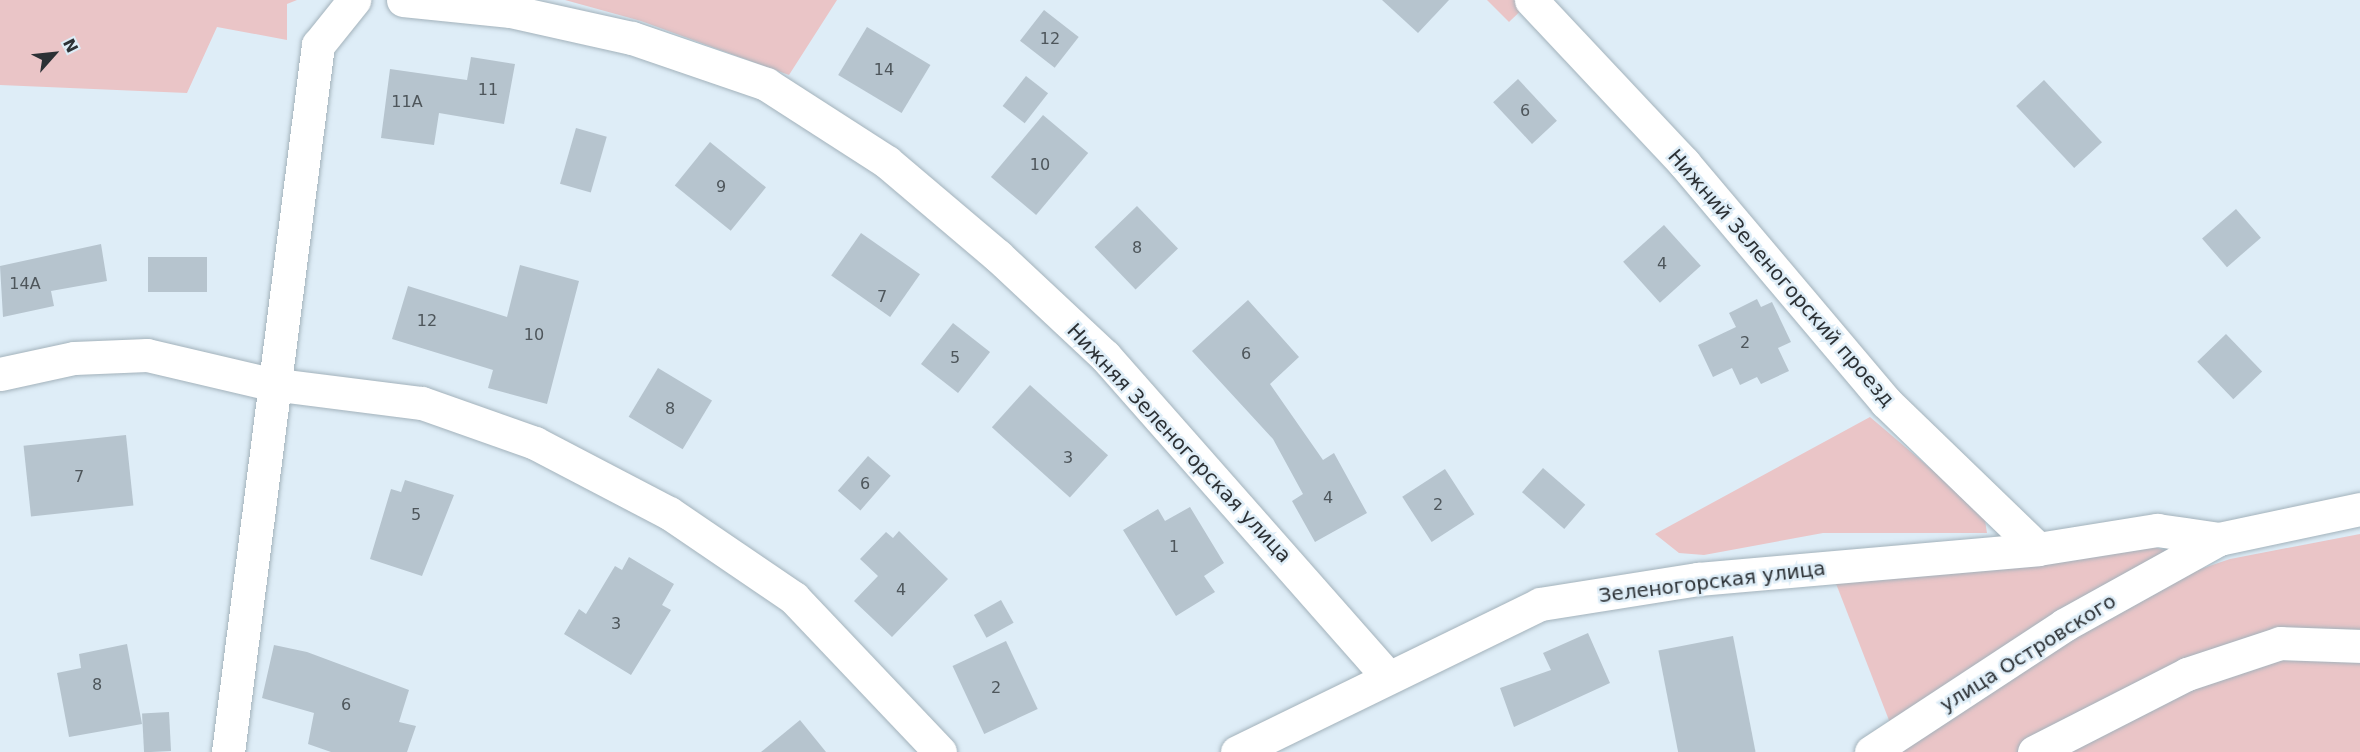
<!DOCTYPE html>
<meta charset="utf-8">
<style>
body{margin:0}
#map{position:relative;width:2360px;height:752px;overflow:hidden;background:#deedf7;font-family:"DejaVu Sans",sans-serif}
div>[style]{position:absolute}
.green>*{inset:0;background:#eac5c7}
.building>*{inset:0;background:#b6c4ce;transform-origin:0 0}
.roads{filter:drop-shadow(0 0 2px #a3b2bb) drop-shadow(0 0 2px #a3b2bb)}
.minor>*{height:33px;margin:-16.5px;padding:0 16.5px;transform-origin:16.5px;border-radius:16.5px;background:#fff}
span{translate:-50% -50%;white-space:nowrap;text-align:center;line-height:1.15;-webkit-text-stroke:5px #deedf7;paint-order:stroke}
.number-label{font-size:16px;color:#4e565b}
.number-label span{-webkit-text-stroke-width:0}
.street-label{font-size:20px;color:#2c3135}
.north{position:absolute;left:24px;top:24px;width:60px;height:60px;-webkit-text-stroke:4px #deedf7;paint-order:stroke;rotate:63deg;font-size:16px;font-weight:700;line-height:24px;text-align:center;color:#2c3135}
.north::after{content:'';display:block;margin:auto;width:21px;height:27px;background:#2c3135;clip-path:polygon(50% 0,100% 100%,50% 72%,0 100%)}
</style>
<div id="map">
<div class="green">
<i style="clip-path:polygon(0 0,297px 0,287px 4px,287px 40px,217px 27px,187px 93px,0 85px)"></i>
<i style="clip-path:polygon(565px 0,837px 0,789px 75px,641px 21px)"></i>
<i style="clip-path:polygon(1487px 0,1532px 0,1509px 22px)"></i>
<i style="clip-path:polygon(1870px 417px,1984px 514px,1987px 533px,1823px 533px,1704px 555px,1679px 553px,1655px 534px)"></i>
<i style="clip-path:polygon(2360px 534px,2360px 752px,1898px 752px,2069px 634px,2183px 575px,2230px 559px)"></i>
<i style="clip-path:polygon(2144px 544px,2164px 550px,2169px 561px,1892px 728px,1835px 581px)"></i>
</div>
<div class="building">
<i style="clip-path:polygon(1382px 0,1449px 0,1418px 33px)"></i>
<i style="left:1044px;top:10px;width:44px;height:39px;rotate:38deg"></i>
<i style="left:867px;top:27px;width:74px;height:56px;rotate:31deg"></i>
<i style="clip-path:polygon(471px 57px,515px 64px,504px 124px,439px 113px,434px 145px,381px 138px,390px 69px,467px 80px)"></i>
<i style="left:1026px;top:76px;width:28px;height:38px;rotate:38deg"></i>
<i style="left:1518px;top:79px;width:57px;height:34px;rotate:47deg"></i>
<i style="left:2044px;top:80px;width:85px;height:38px;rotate:47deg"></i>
<i style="left:1043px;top:115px;width:59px;height:81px;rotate:40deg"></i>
<i style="left:576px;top:128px;width:32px;height:58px;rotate:16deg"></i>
<i style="left:710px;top:142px;width:72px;height:56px;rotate:39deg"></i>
<i style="left:1137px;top:206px;width:59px;height:59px;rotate:46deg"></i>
<i style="left:2236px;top:209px;width:38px;height:45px;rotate:49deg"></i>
<i style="left:1664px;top:225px;width:55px;height:55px;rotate:48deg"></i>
<i style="left:861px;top:233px;width:72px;height:52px;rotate:35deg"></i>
<i style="clip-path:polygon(101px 244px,107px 281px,51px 291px,54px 306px,3px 317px,0 266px)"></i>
<i style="left:207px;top:257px;width:35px;height:59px;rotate:90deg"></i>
<i style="clip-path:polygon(520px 265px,579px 281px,547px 404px,488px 388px,493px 370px,392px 339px,408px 286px,507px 317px)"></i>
<i style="clip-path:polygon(1757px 299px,1761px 307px,1772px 302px,1791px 342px,1778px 348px,1789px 371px,1761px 384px,1757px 377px,1740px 385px,1732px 368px,1713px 377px,1698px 345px,1736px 327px,1729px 313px)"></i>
<i style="clip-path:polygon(1248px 300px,1299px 357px,1270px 384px,1323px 460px,1334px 453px,1367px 513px,1315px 542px,1292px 501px,1303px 494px,1273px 439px,1192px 351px)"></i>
<i style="left:953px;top:323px;width:47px;height:52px;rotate:38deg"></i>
<i style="left:2226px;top:334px;width:52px;height:40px;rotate:46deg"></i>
<i style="left:658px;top:368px;width:63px;height:57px;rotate:31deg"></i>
<i style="left:1030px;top:385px;width:105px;height:57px;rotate:42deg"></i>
<i style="left:126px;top:435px;width:71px;height:103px;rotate:84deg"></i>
<i style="left:868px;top:456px;width:30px;height:46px;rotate:41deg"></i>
<i style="left:1543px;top:468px;width:56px;height:32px;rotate:41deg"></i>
<i style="left:1445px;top:469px;width:54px;height:51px;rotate:57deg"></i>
<i style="clip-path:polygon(405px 480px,454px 495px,422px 576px,370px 559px,391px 489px,401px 492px)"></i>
<i style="clip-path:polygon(1190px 507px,1224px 563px,1204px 576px,1215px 592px,1176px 616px,1123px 530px,1158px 509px,1165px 521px)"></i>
<i style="clip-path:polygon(899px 531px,948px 579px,892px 637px,854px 601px,878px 576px,860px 559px,886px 532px,893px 538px)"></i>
<i style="clip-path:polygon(629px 557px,674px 584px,662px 605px,671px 610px,631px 675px,564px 634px,579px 609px,586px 614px,615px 566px,622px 570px)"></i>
<i style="left:1001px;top:600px;width:26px;height:31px;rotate:61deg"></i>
<i style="clip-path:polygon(1588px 633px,1610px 683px,1514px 727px,1500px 688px,1551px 670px,1543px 653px)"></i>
<i style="left:1733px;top:636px;width:118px;height:76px;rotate:79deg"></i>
<i style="left:1006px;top:641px;width:75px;height:59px;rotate:65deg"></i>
<i style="clip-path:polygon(127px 644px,142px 724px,69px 737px,57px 673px,81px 668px,79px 654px)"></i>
<i style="clip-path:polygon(274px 645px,307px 652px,409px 690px,399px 722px,416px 726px,407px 752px,331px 752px,308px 744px,314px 713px,262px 698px)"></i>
<i style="left:169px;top:712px;width:39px;height:27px;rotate:87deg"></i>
<i style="clip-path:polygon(800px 720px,826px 752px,761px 752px)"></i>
</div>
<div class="roads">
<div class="minor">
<i style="left:403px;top:0;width:108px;rotate:5.9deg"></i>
<i style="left:510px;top:11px;width:125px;rotate:12.5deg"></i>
<i style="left:632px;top:38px;width:142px;rotate:18.9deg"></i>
<i style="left:766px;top:84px;width:144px;rotate:32.8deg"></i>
<i style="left:887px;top:162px;width:145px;rotate:40.3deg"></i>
<i style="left:998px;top:256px;width:146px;rotate:43.1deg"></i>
<i style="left:1105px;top:356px;width:425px;rotate:48.6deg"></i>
<i style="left:1531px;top:0;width:224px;rotate:46.8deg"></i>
<i style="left:1684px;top:163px;width:313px;rotate:49.8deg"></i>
<i style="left:1886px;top:402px;width:211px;rotate:44deg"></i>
<i style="left:0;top:374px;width:76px;rotate:-12.2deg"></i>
<i style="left:74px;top:358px;width:73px;rotate:-2.4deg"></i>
<i style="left:147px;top:355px;width:127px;rotate:13.2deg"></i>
<i style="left:271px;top:384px;width:152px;rotate:7.2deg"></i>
<i style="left:422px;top:403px;width:120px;rotate:19.5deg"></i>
<i style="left:535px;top:443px;width:151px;rotate:27.6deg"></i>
<i style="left:669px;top:513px;width:151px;rotate:34.2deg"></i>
<i style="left:794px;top:598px;width:212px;rotate:46.5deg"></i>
<i style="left:228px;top:752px;width:713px;rotate:-82.75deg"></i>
<i style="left:318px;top:45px;width:58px;rotate:-51.3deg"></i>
<i style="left:1237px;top:752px;width:337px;rotate:-26deg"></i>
<i style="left:1540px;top:604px;width:160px;rotate:-9deg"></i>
<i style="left:1698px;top:579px;width:341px;rotate:-5deg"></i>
<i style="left:2038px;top:549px;width:121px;rotate:-9.1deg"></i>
<i style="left:2157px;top:530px;width:63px;rotate:8.3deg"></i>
<i style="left:1871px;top:752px;width:231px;rotate:-33.3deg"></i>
<i style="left:2064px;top:625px;width:177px;rotate:-29deg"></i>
<i style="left:2219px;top:539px;width:144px;rotate:-12deg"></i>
<i style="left:2034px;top:752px;width:172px;rotate:-27deg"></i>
<i style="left:2187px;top:674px;width:98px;rotate:-18.4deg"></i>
<i style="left:2280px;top:643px;width:80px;rotate:2.1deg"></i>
</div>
</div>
<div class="number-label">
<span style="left:1050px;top:39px">12</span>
<span style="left:884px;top:70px">14</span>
<span style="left:488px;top:90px">11</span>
<span style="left:407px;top:102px">11А</span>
<span style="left:1525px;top:111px">6</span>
<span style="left:1040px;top:165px">10</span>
<span style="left:721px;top:187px">9</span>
<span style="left:1137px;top:248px">8</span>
<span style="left:1662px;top:264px">4</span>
<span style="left:25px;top:284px">14А</span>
<span style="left:882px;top:297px">7</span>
<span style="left:427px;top:321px">12</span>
<span style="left:534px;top:335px">10</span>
<span style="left:1745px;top:343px">2</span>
<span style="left:1246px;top:354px">6</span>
<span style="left:955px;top:358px">5</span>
<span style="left:670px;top:409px">8</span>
<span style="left:1068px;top:458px">3</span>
<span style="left:79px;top:477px">7</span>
<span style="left:865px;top:484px">6</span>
<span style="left:1328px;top:498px">4</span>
<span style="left:1438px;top:505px">2</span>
<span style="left:416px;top:515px">5</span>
<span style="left:1174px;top:547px">1</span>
<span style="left:901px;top:590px">4</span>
<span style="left:616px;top:624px">3</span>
<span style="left:97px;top:685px">8</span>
<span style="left:996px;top:688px">2</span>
<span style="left:346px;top:705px">6</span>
</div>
<div class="street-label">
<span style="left:1781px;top:278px;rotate:49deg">Нижний Зеленогорский проезд</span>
<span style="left:1179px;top:443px;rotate:47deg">Нижняя Зеленогорская улица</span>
<span style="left:1712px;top:582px;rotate:-7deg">Зеленогорская улица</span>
<span style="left:2028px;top:653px;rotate:-32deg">улица Островского</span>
</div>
<div class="north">N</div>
</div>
